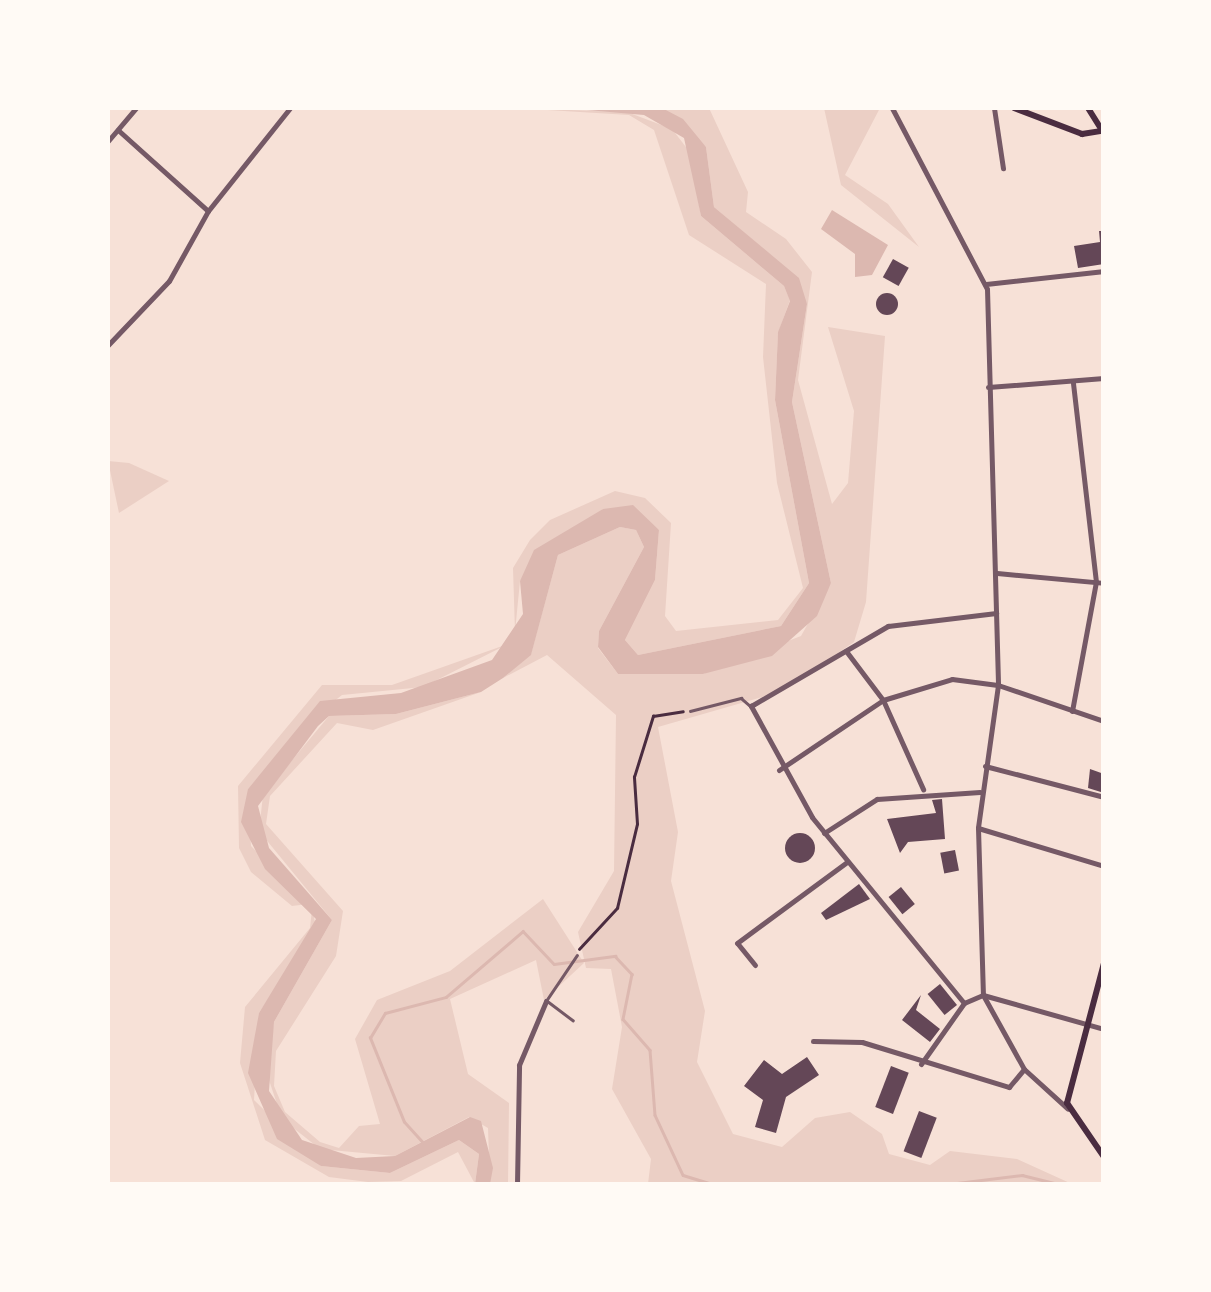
<!DOCTYPE html>
<style>
body{margin:0}
#map{position:relative;width:1211px;height:1292px;overflow:hidden;background:#f7e1d7;font-family:Roboto,sans-serif}
div>[style]{position:absolute}
.green>*{inset:0;background:#ebcfc5}
.water>*{inset:0;background:#dcb8b0}
.stream>*{height:2.5px;margin:-1.25px;padding:0 1.25px;transform-origin:1.25px;border-radius:1.25px;background:#dcb8b0}
.building>*{inset:0;background:#644757;transform-origin:0 0}
.round{border-radius:50%}
.path>*{height:2.5px;margin:-1.25px;padding:0 1.25px;transform-origin:1.25px;border-radius:1.25px;background:#4a2c40}
.service>*{height:2.5px;margin:-1.25px;padding:0 1.25px;transform-origin:1.25px;border-radius:1.25px;background:#755966}
.minor>*{height:5px;margin:-2.5px;padding:0 2.5px;transform-origin:2.5px;border-radius:2.5px;background:#755966}
.secondary>*{height:6px;margin:-3px;padding:0 3px;transform-origin:3px;border-radius:3px;background:#4a2c40}
span{translate:-50% -50%;white-space:nowrap;text-align:center;line-height:1.15;-webkit-text-stroke:9px #fffaf5;paint-order:stroke}
.frame{position:absolute;inset:0;border:110px solid #fffaf5;pointer-events:none}
</style>
<div id="map">
<div class="green">
<i style="clip-path:polygon(515px 108px,627px 112px,672px 129px,689px 151px,701px 216px,784px 286px,790px 300px,778px 333px,775px 400px,809px 583px,781px 626px,638px 655px,625px 640px,655px 580px,659px 530px,603px 509px,520px 581px,515px 632px,513px 568px,530px 540px,550px 520px,615px 491px,645px 498px,671px 523px,665px 616px,676px 631px,778px 620px,803px 588px,777px 483px,763px 357px,766px 284px,689px 235px,654px 130px,629px 115px)"></i>
<i style="clip-path:polygon(662px 108px,709px 108px,748px 192px,746px 212px,786px 239px,812px 272px,798px 380px,832px 504px,848px 483px,854px 411px,828px 327px,885px 336px,866px 602px,854px 642px,783px 691px,658px 727px,678px 832px,671px 881px,705px 1011px,697px 1062px,733px 1134px,782px 1147px,815px 1118px,850px 1112px,882px 1134px,889px 1154px,930px 1165px,950px 1151px,1017px 1159px,1072px 1184px,648px 1184px,651px 1159px,612px 1089px,622px 1027px,611px 969px,586px 968px,578px 932px,614px 871px,616px 715px,547px 655px,503px 678px,531px 654px,558px 555px,620px 527px,636px 530px,644px 547px,599px 631px,598px 648px,618px 674px,703px 674px,801px 636px,831px 583px,792px 402px,807px 304px,782px 265px,714px 207px,706px 147px)"></i>
<i style="clip-path:polygon(824px 108px,880px 108px,845px 175px,888px 204px,919px 247px,841px 185px)"></i>
<i style="clip-path:polygon(108px 461px,129px 463px,169px 481px,119px 513px)"></i>
<i style="clip-path:polygon(508px 644px,423px 687px,342px 695px,304px 725px,248px 789px,251px 846px,308px 904px,292px 906px,251px 872px,239px 848px,238px 786px,322px 685px,392px 685px)"></i>
<i style="clip-path:polygon(481px 692px,373px 730px,337px 723px,270px 796px,266px 824px,343px 911px,336px 956px,276px 1051px,274px 1086px,285px 1112px,320px 1142px,339px 1148px,359px 1126px,380px 1124px,355px 1039px,377px 1000px,450px 971px,543px 899px,584px 963px,544px 1000px,536px 960px,450px 999px,468px 1074px,509px 1103px,508px 1184px,490px 1184px,488px 1128px,469px 1117px,395px 1156px,320px 1149px,282px 1119px,265px 1068px,274px 1022px,332px 920px,259px 831px,263px 795px,329px 716px,396px 714px)"></i>
<i style="clip-path:polygon(312px 909px,316px 926px,259px 1013px,254px 1100px,321px 1166px,390px 1173px,459px 1140px,479px 1154px,475px 1184px,458px 1152px,401px 1181px,368px 1182px,329px 1177px,265px 1140px,240px 1063px,245px 1007px,310px 928px)"></i>
</div>
<div class="water">
<i style="clip-path:polygon(564px 108px,662px 108px,683px 119px,706px 147px,714px 207px,799px 278px,807px 304px,792px 402px,831px 583px,817px 616px,772px 656px,703px 674px,618px 674px,598px 647px,599px 631px,644px 547px,636px 530px,620px 527px,558px 555px,531px 655px,503px 678px,481px 692px,396px 714px,329px 716px,318px 726px,258px 806px,269px 848px,332px 920px,274px 1022px,269px 1091px,302px 1140px,356px 1158px,395px 1156px,470px 1117px,481px 1121px,493px 1168px,490px 1184px,475px 1184px,479px 1154px,459px 1140px,390px 1173px,321px 1166px,277px 1139px,248px 1073px,259px 1013px,316px 919px,265px 869px,241px 822px,248px 789px,320px 701px,401px 693px,492px 660px,523px 614px,520px 581px,534px 550px,603px 509px,633px 505px,659px 530px,655px 580px,625px 640px,638px 655px,781px 626px,809px 583px,775px 400px,778px 332px,790px 301px,784px 286px,701px 216px,684px 138px,644px 115px)"></i>
<i style="clip-path:polygon(832px 210px,888px 245px,872px 275px,855px 277px,855px 254px,821px 229px)"></i>
</div>
<div class="stream">
<i style="left:423px;top:1143px;width:28px;rotate:-132deg"></i>
<i style="left:404px;top:1122px;width:91px;rotate:-112deg"></i>
<i style="left:370px;top:1038px;width:29px;rotate:-59deg"></i>
<i style="left:385px;top:1013px;width:63px;rotate:-14.7deg"></i>
<i style="left:446px;top:997px;width:101px;rotate:-40.6deg"></i>
<i style="left:523px;top:931px;width:45px;rotate:46.8deg"></i>
<i style="left:554px;top:964px;width:62px;rotate:-7.5deg"></i>
<i style="left:615px;top:956px;width:25px;rotate:47deg"></i>
<i style="left:632px;top:974px;width:46px;rotate:101.3deg"></i>
<i style="left:623px;top:1019px;width:41px;rotate:48.9deg"></i>
<i style="left:650px;top:1050px;width:65px;rotate:85.6deg"></i>
<i style="left:655px;top:1115px;width:66px;rotate:65deg"></i>
<i style="left:683px;top:1175px;width:31px;rotate:17deg"></i>
<i style="left:949px;top:1184px;width:74px;rotate:-7deg"></i>
<i style="left:1022px;top:1175px;width:36px;rotate:14deg"></i>
</div>
<div class="building">
<i style="clip-path:polygon(1099px 231px,1104px 231px,1104px 264px,1078px 268px,1074px 246px,1100px 242px)"></i>
<i style="left:893px;top:259px;width:18px;height:21px;rotate:29deg"></i>
<i class="round" style="left:876px;top:293px;width:22px;height:22px"></i>
<i style="clip-path:polygon(1090px 769px,1104px 774px,1104px 793px,1088px 788px)"></i>
<i style="clip-path:polygon(942px 799px,945px 839px,908px 842px,900px 853px,887px 819px,936px 813px,932px 800px)"></i>
<i class="round" style="left:785px;top:833px;width:30px;height:30px"></i>
<i style="left:955px;top:850px;width:21px;height:15px;rotate:79deg"></i>
<i style="clip-path:polygon(859px 884px,870px 899px,826px 920px,821px 913px)"></i>
<i style="left:901px;top:887px;width:22px;height:16px;rotate:51deg"></i>
<i style="left:940px;top:984px;width:27px;height:16px;rotate:51deg"></i>
<i style="clip-path:polygon(921px 995px,916px 1010px,940px 1029px,930px 1042px,902px 1020px)"></i>
<i style="clip-path:polygon(807px 1057px,819px 1075px,786px 1097px,776px 1133px,755px 1127px,763px 1100px,744px 1086px,764px 1060px,782px 1074px)"></i>
<i style="left:891px;top:1066px;width:19px;height:44px;rotate:21deg"></i>
<i style="left:919px;top:1111px;width:19px;height:43px;rotate:21deg"></i>
</div>
<div class="path">
<i style="left:579px;top:949px;width:56px;rotate:-47.2deg"></i>
<i style="left:617px;top:908px;width:86px;rotate:-76.6deg"></i>
<i style="left:637px;top:824px;width:47px;rotate:-93.7deg"></i>
<i style="left:634px;top:777px;width:64px;rotate:-72.7deg"></i>
<i style="left:653px;top:716px;width:30px;rotate:-9deg"></i>
</div>
<div class="service">
<i style="left:690px;top:711px;width:53px;rotate:-14.3deg"></i>
<i style="left:741px;top:698px;width:11px;rotate:41deg"></i>
<i style="left:573px;top:1021px;width:34px;rotate:-143deg"></i>
<i style="left:546px;top:1001px;width:55px;rotate:-56deg"></i>
</div>
<div class="minor">
<i style="left:892px;top:108px;width:204px;rotate:62.3deg"></i>
<i style="left:987px;top:289px;width:396px;rotate:88.4deg"></i>
<i style="left:998px;top:685px;width:144px;rotate:98deg"></i>
<i style="left:978px;top:828px;width:167px;rotate:88.3deg"></i>
<i style="left:983px;top:995px;width:85px;rotate:61deg"></i>
<i style="left:1024px;top:1069px;width:59px;rotate:42.3deg"></i>
<i style="left:994px;top:108px;width:61px;rotate:81.5deg"></i>
<i style="left:118px;top:130px;width:121px;rotate:42deg"></i>
<i style="left:108px;top:141px;width:43px;rotate:-49.7deg"></i>
<i style="left:986px;top:284px;width:119px;rotate:-6.3deg"></i>
<i style="left:108px;top:345px;width:88px;rotate:-46.4deg"></i>
<i style="left:169px;top:281px;width:80px;rotate:-60.9deg"></i>
<i style="left:208px;top:211px;width:132px;rotate:-51.5deg"></i>
<i style="left:988px;top:387px;width:116px;rotate:-4.4deg"></i>
<i style="left:997px;top:573px;width:107px;rotate:5.3deg"></i>
<i style="left:846px;top:651px;width:61px;rotate:52.9deg"></i>
<i style="left:883px;top:700px;width:98px;rotate:65.8deg"></i>
<i style="left:1072px;top:711px;width:131px;rotate:-79.5deg"></i>
<i style="left:1096px;top:582px;width:201px;rotate:-96.6deg"></i>
<i style="left:985px;top:766px;width:123px;rotate:14.6deg"></i>
<i style="left:779px;top:770px;width:125px;rotate:-33.9deg"></i>
<i style="left:883px;top:700px;width:72px;rotate:-16.9deg"></i>
<i style="left:952px;top:679px;width:46px;rotate:7.4deg"></i>
<i style="left:998px;top:685px;width:112px;rotate:18.8deg"></i>
<i style="left:978px;top:828px;width:132px;rotate:16.8deg"></i>
<i style="left:824px;top:833px;width:63px;rotate:-32.7deg"></i>
<i style="left:877px;top:799px;width:103px;rotate:-3.9deg"></i>
<i style="left:755px;top:965px;width:28px;rotate:-129deg"></i>
<i style="left:737px;top:943px;width:137px;rotate:-36.4deg"></i>
<i style="left:983px;top:995px;width:126px;rotate:15.7deg"></i>
<i style="left:964px;top:1003px;width:240px;rotate:-129.3deg"></i>
<i style="left:812px;top:817px;width:127px;rotate:-118.8deg"></i>
<i style="left:751px;top:706px;width:159px;rotate:-30.3deg"></i>
<i style="left:888px;top:626px;width:109px;rotate:-6.9deg"></i>
<i style="left:964px;top:1003px;width:21px;rotate:-23deg"></i>
<i style="left:813px;top:1041px;width:49px;rotate:1.2deg"></i>
<i style="left:862px;top:1042px;width:154px;rotate:17deg"></i>
<i style="left:1009px;top:1087px;width:23px;rotate:-50deg"></i>
<i style="left:921px;top:1064px;width:75px;rotate:-54.8deg"></i>
<i style="left:517px;top:1184px;width:119px;rotate:-89deg"></i>
<i style="left:519px;top:1065px;width:69px;rotate:-67.1deg"></i>
</div>
<div class="secondary">
<i style="left:1014px;top:108px;width:73px;rotate:20.9deg"></i>
<i style="left:1082px;top:134px;width:20px;rotate:-9deg"></i>
<i style="left:1088px;top:108px;width:28px;rotate:58deg"></i>
<i style="left:1104px;top:963px;width:145px;rotate:104.8deg"></i>
<i style="left:1067px;top:1103px;width:65px;rotate:55.6deg"></i>
</div>
<div class="frame"></div>
</div>
